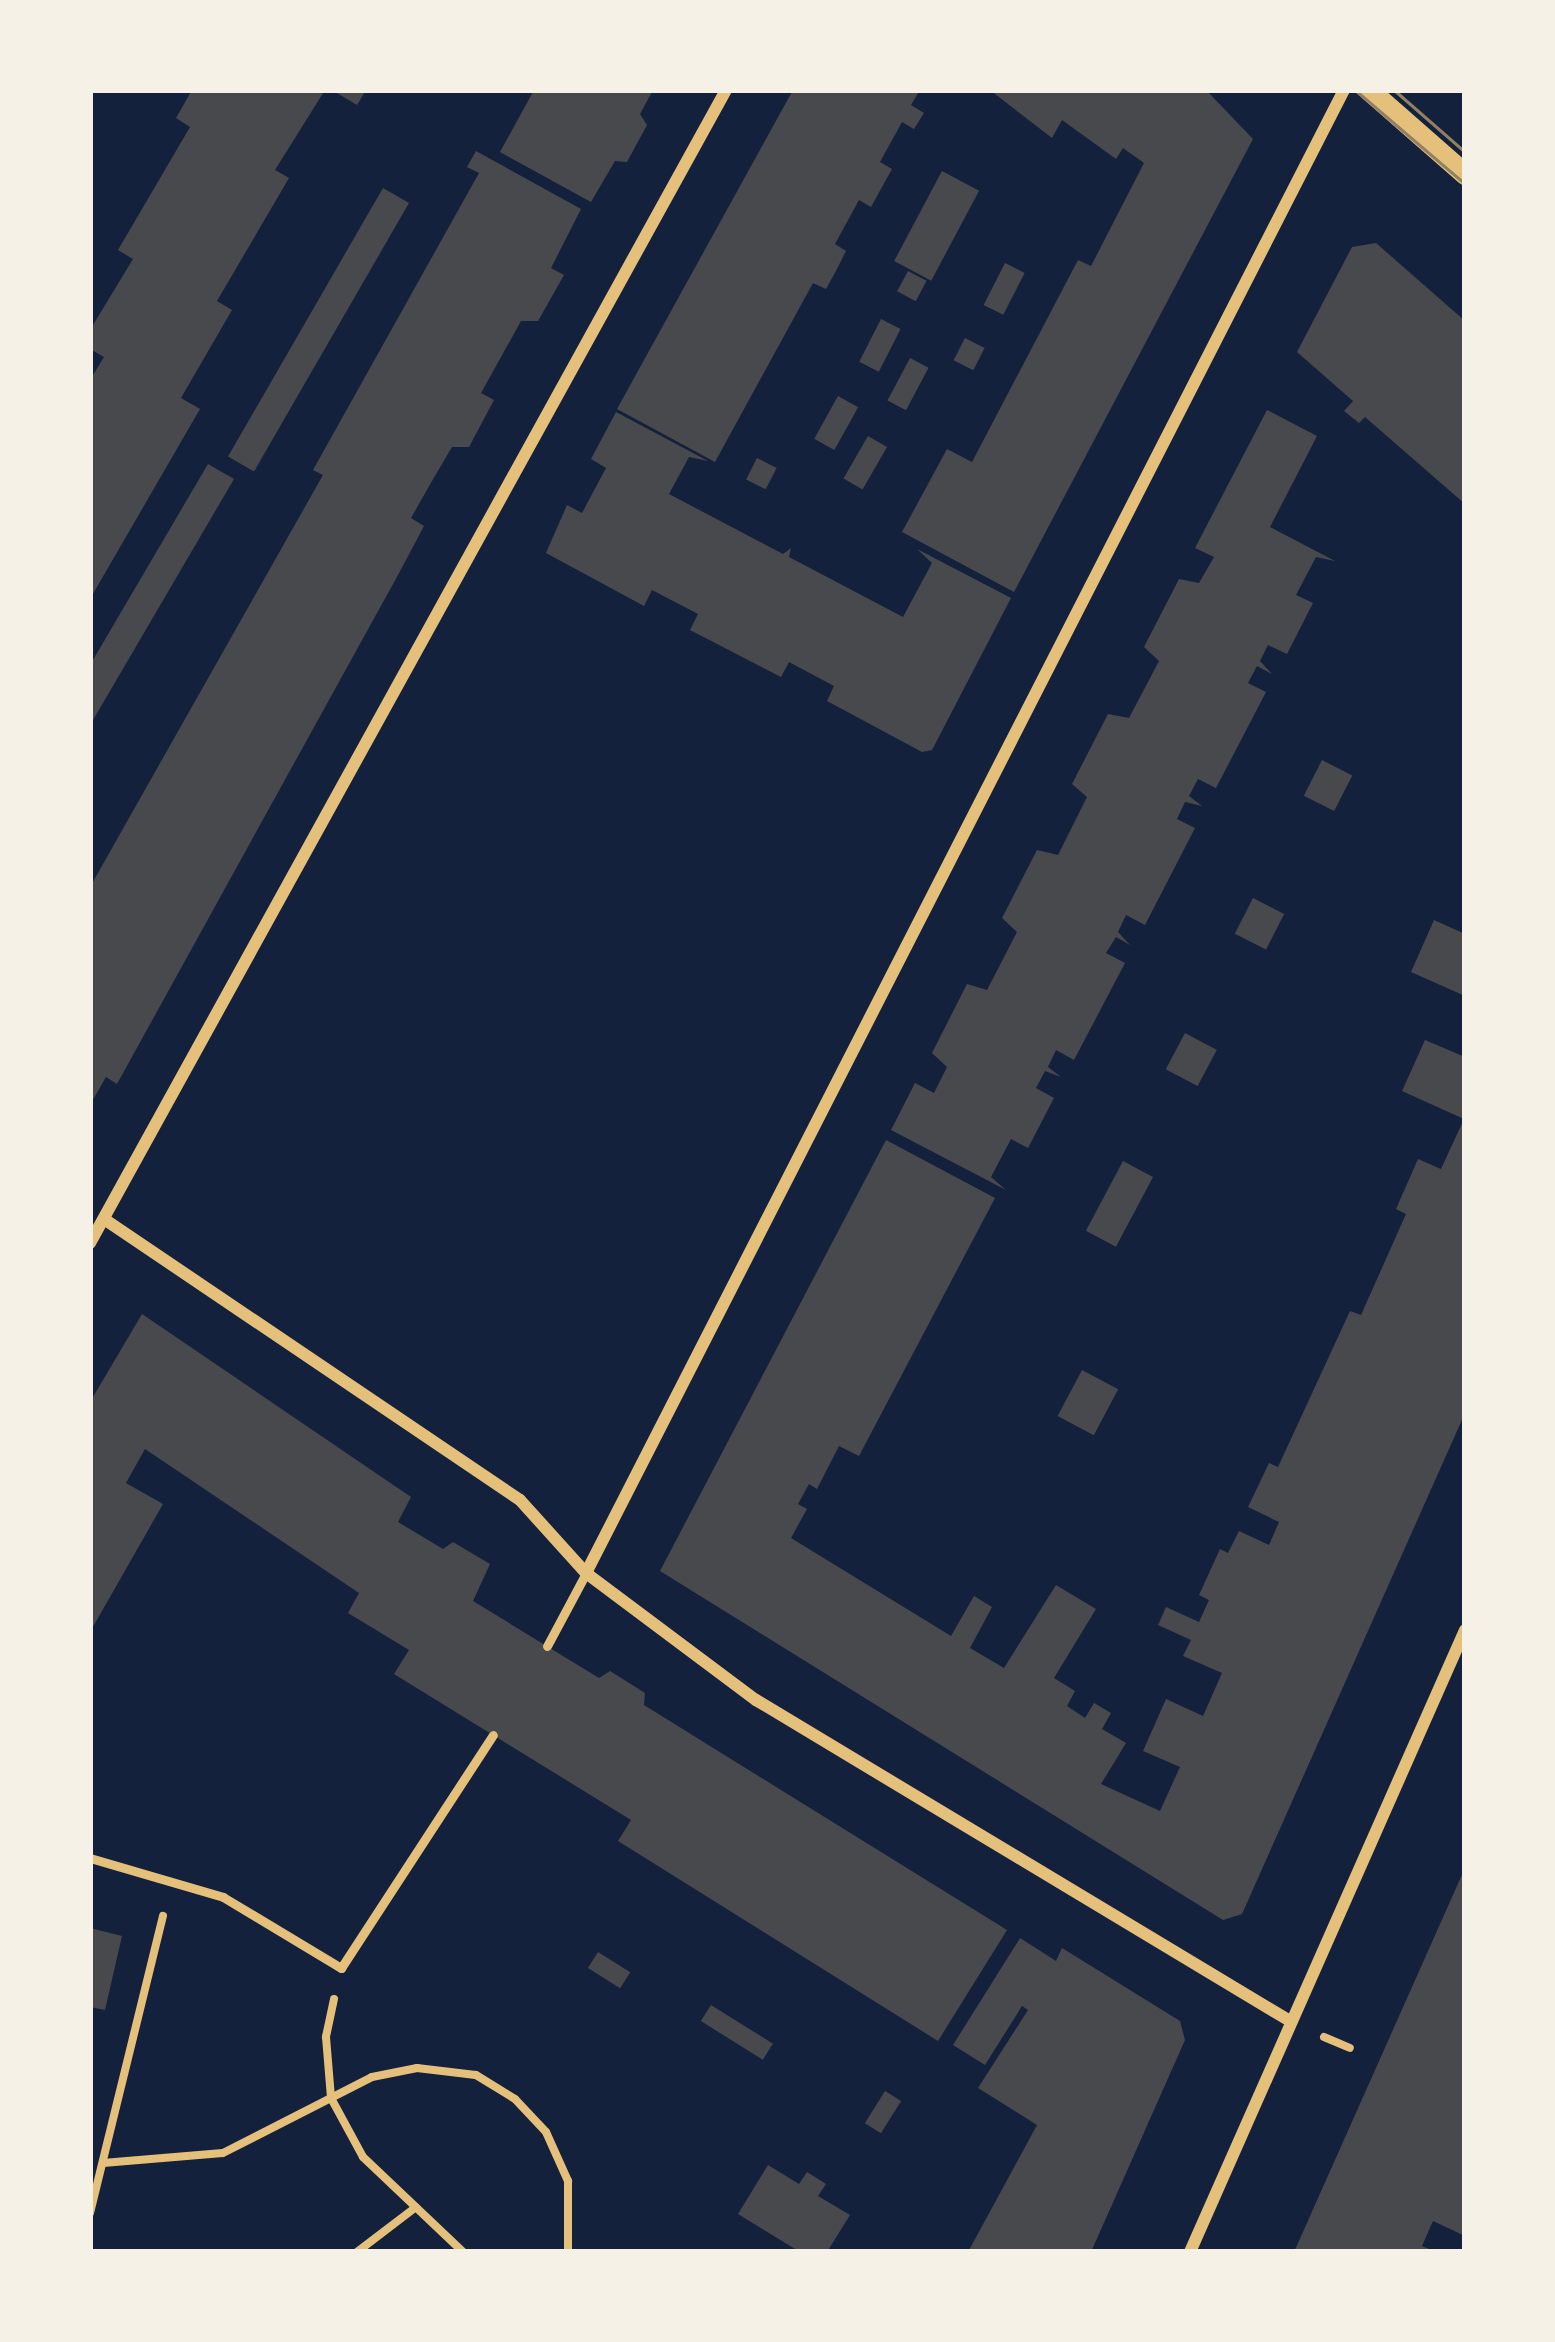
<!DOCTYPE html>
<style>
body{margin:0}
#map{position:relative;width:1555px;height:2342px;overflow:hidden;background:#14213d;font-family:"Golos Text",sans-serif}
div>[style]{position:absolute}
.building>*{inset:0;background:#48494c;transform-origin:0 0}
.path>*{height:8px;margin:-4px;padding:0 4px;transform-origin:4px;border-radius:4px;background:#e5c07b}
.service>*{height:9px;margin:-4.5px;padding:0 4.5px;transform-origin:4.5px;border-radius:4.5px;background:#e5c07b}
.minor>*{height:12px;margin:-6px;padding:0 6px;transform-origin:6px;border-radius:6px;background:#e5c07b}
.tertiary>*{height:21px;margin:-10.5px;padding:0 10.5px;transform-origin:10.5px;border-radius:10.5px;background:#e5c07b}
.tram>*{height:3px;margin:-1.5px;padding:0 1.5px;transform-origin:1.5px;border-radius:1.5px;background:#918062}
span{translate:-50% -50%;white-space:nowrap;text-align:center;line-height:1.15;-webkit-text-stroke:9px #f6f1e7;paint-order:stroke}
.frame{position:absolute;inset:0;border:93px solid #f6f1e7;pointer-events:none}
</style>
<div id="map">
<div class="building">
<i style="clip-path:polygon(192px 90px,325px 90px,275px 170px,289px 178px,217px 301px,232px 310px,181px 398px,200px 409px,90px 599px,90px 380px,104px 357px,90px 349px,90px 330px,133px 259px,118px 250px,190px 127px,176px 118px)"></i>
<i style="clip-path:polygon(332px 90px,366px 90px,357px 105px)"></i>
<i style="clip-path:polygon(534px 90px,653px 90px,640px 114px,647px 125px,627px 162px,615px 161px,591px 202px,500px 152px)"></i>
<i style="clip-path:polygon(793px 90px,920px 90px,911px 105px,924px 113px,914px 129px,902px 122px,880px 162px,892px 169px,871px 207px,859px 200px,835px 244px,846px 251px,837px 269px,826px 289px,813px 283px,715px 462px,617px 409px)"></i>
<i style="clip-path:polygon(990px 90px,1206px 90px,1253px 139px,1014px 592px,902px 532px,947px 449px,972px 462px,1078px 260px,1091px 266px,1144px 163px,1123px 148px,1116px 159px,1062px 120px,1052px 138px)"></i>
<i style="clip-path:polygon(476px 151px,581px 209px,551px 268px,564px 275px,538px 321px,521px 321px,481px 393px,494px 400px,469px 447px,452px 447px,432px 481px,411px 518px,424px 526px,398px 575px,117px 1084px,106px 1077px,90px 1105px,90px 887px,323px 475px,313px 470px,479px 173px,467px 167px)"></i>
<i style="left:942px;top:171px;width:42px;height:102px;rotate:28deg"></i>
<i style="left:383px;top:188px;width:30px;height:310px;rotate:30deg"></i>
<i style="clip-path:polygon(1376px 243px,1465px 321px,1465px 504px,1365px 417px,1359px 423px,1344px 411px,1353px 401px,1297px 352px,1352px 247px)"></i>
<i style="left:1005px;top:263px;width:22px;height:47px;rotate:27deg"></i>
<i style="left:908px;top:271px;width:21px;height:23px;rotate:28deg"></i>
<i style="left:881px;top:319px;width:22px;height:48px;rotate:27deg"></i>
<i style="left:965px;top:338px;width:22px;height:25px;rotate:27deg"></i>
<i style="left:910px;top:358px;width:21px;height:48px;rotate:28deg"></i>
<i style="left:838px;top:396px;width:23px;height:49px;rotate:29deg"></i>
<i style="clip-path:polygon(1267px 410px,1317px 436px,1270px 527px,1335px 561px,1316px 557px,1296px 595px,1313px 603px,1287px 654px,1268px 645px,1260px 661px,1272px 674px,1257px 666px,1248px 683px,1266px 692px,1216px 788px,1198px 779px,1189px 796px,1202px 806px,1185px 802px,1177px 819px,1195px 828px,1145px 925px,1126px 915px,1118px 932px,1130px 945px,1116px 937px,1106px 953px,1125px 963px,1074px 1060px,1056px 1050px,1048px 1067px,1061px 1077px,1045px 1071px,1036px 1088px,1054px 1098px,1028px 1148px,1011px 1139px,991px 1177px,1006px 1190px,891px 1130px,915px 1083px,934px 1093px,947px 1067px,932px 1053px,967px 984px,987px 990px,1017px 932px,1002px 918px,1037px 850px,1058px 855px,1087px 797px,1072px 784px,1108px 714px,1129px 718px,1159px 661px,1144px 647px,1179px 579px,1199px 583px,1214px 557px,1195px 548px)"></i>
<i style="clip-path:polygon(616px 412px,708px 461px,689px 457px,669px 494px,783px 554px,791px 548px,789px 557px,903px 617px,932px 563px,917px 549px,1011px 598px,932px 750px,922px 752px,827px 701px,834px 686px,789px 662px,781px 677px,690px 630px,698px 614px,652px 590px,644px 606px,546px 553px,567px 505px,582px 513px,606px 468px,591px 459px)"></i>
<i style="left:868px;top:436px;width:22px;height:49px;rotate:30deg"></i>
<i style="left:757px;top:458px;width:22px;height:24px;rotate:27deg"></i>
<i style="clip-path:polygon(208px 464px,234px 479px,93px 720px,90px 665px)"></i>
<i style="left:1322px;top:760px;width:34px;height:40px;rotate:27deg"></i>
<i style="left:1253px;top:898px;width:35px;height:40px;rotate:27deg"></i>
<i style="clip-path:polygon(1434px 920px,1465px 934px,1465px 996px,1411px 972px)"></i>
<i style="left:1185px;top:1033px;width:36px;height:41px;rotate:28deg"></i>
<i style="clip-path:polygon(1425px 1040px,1465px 1057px,1465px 1413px,1242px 1914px,1223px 1920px,660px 1571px,886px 1140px,995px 1198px,859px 1456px,839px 1446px,817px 1489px,809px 1484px,798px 1504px,807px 1509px,791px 1538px,951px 1636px,974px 1596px,992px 1607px,970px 1648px,1004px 1668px,1056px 1585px,1096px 1609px,1054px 1678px,1075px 1691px,1067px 1706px,1085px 1718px,1094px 1703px,1111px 1713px,1102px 1729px,1126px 1743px,1101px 1784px,1160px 1811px,1180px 1767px,1143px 1751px,1166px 1699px,1203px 1716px,1222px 1673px,1183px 1656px,1191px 1640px,1158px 1625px,1166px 1607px,1199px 1622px,1209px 1600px,1199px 1595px,1220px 1549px,1228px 1553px,1239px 1531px,1269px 1545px,1279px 1522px,1248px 1507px,1260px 1482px,1269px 1463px,1278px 1467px,1350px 1311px,1361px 1315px,1406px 1214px,1396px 1209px,1418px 1159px,1441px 1169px,1464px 1119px,1402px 1091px)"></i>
<i style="left:1123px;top:1161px;width:34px;height:79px;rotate:28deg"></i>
<i style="clip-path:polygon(142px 1314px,411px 1497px,398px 1522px,443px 1549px,453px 1542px,490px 1564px,473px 1601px,599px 1678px,610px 1671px,645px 1693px,644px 1705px,1007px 1930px,938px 2041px,618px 1841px,631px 1820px,394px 1674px,409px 1650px,348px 1613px,359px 1593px,145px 1449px,126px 1483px,163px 1504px,90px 1632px,90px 1402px)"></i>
<i style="left:1082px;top:1370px;width:41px;height:52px;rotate:28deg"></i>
<i style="clip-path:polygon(1465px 1868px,1465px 2236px,1433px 2221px,1422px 2246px,1436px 2252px,1294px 2252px)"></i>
<i style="clip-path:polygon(90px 1928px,122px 1936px,105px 2010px,90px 2007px)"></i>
<i style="clip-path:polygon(1020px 1938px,1056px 1961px,1062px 1948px,1180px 2021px,1185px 2040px,1091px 2252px,968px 2252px,1037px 2125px,978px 2088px,1028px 2010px,1022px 2006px,985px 2065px,953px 2045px)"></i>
<i style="left:598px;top:1952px;width:38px;height:19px;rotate:32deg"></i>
<i style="left:711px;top:2005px;width:73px;height:19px;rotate:32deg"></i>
<i style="left:885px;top:2091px;width:19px;height:38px;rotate:32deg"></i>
<i style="clip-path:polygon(768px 2165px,799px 2184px,807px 2172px,826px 2184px,818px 2196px,850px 2215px,827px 2252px,800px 2252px,738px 2214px)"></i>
</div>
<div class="path">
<i style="left:334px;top:1999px;width:39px;rotate:102deg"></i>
<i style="left:326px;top:2037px;width:61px;rotate:85.3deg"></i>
<i style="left:331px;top:2098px;width:67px;rotate:61.5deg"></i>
<i style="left:363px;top:2157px;width:138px;rotate:43.5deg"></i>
<i style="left:1324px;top:2037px;width:28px;rotate:23deg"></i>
<i style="left:103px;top:2163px;width:120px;rotate:-4.8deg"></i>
<i style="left:223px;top:2153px;width:167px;rotate:-27deg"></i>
<i style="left:372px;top:2077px;width:46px;rotate:-11.3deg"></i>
<i style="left:417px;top:2068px;width:59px;rotate:6.8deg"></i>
<i style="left:476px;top:2075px;width:46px;rotate:31.6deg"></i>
<i style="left:515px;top:2099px;width:45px;rotate:46.8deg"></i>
<i style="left:546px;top:2132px;width:54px;rotate:65.8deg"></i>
<i style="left:568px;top:2181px;width:71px;rotate:90deg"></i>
<i style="left:90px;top:2213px;width:306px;rotate:-76.2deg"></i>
<i style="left:357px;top:2252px;width:74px;rotate:-37.3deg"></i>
</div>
<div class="service">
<i style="left:547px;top:1646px;width:83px;rotate:-61.9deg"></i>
<i style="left:90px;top:1858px;width:139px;rotate:16.3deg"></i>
<i style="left:223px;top:1897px;width:138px;rotate:31deg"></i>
<i style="left:341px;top:1968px;width:278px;rotate:-56.9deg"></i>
</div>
<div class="minor">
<i style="left:104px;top:1219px;width:502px;rotate:34.04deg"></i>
<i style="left:520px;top:1500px;width:98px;rotate:47.9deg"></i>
<i style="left:586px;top:1573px;width:212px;rotate:36.8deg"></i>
<i style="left:756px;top:1700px;width:623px;rotate:31.01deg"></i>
<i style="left:90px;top:1243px;width:1317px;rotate:-61.12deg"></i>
<i style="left:586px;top:1573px;width:1665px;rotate:-62.93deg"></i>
<i style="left:1190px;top:2252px;width:680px;rotate:-66.15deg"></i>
</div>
<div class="tertiary">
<i style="left:1369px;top:90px;width:128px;rotate:41.2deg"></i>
</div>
<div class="tram">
<i style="left:1355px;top:90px;width:145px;rotate:40.5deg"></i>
<i style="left:1394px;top:90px;width:94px;rotate:41.1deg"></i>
</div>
<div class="frame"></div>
</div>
